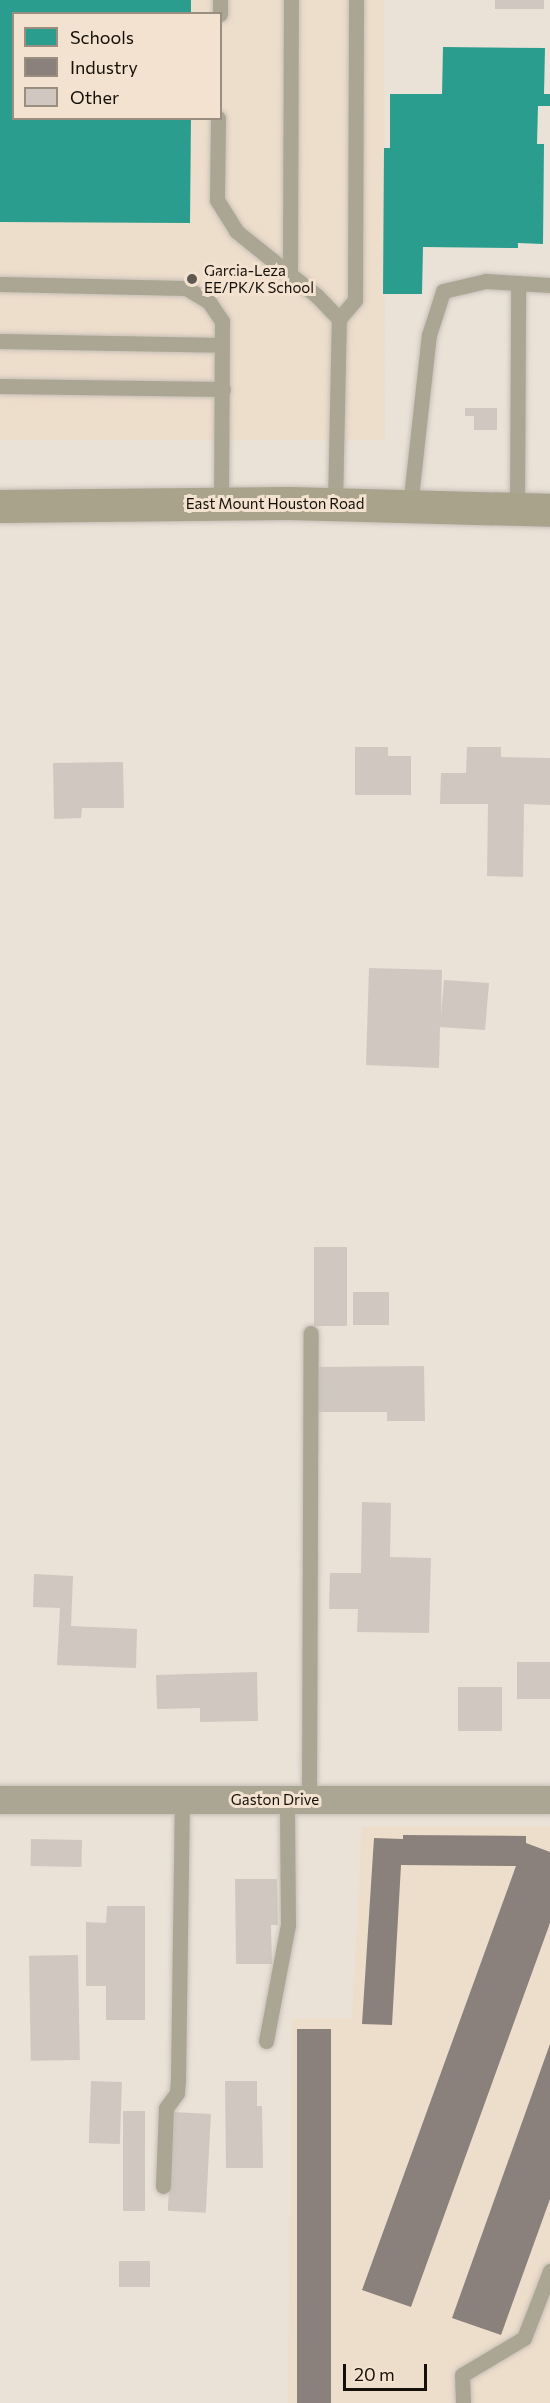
<!DOCTYPE html>
<style>
body{margin:0}
#map{position:relative;width:550px;height:2403px;overflow:hidden;background:#eae1d7;font-family:Commissioner,sans-serif}
div>[style]{position:absolute}
.built>*{inset:0;background:#edddcb}
.schools>*{inset:0;background:#2a9d8f}
.industry>*{inset:0;background:#8a817c;transform-origin:0 0}
.building>*{inset:0;background:#d0c8c0;transform-origin:0 0}
.roads{filter:drop-shadow(0 0 2px #c6bfb8) drop-shadow(0 0 2px #c6bfb8)}
.service>*{height:15px;margin:-7.5px;padding:0 7.5px;transform-origin:7.5px;border-radius:7.5px;background:#aba693}
.minor>*{height:28px;margin:-14px;padding:0 14px;transform-origin:14px;border-radius:14px;background:#aba693}
.secondary>*{height:33px;margin:-16.5px;padding:0 16.5px;transform-origin:16.5px;border-radius:16.5px;background:#a9a38c}
.dots>*{width:16px;height:16px;translate:-50% -50%;box-sizing:border-box;border:3px solid #f2e2cf;border-radius:50%}
span{translate:-50% -50%;white-space:nowrap;text-align:center;line-height:1.15;-webkit-text-stroke:6px #f2e2cf;paint-order:stroke}
.poi-label{font-size:15px;color:#140f09}
.left{translate:0 -50%;text-align:left}
.street-label{font-size:15px;color:#140f09}
.legend{position:absolute;left:12px;top:12px;width:210px;height:108px;box-sizing:border-box;background:#f2e2cf;border:2px solid #998e80;margin:0;padding:8px 10px;list-style:none;font-size:18px;color:#140f09}
.legend li{display:flex;align-items:center;gap:12px;height:30px}
.legend b{width:30px;border:2px solid #998e80}
.scale{position:absolute;left:343px;top:2364px;width:84px;height:27px;box-sizing:border-box;border:3px solid #140f09;border-top:0;padding-left:8px;font-size:18px;line-height:21px;white-space:nowrap;color:#140f09;-webkit-text-stroke:4px #f2e2cf;paint-order:stroke}
</style>
<div id="map">
<div class="built">
<i style="clip-path:polygon(evenodd,0 0,384px 0,385px 440px,0 440px,0 0,14px 14px,220px 14px,220px 118px,14px 118px,14px 14px)"></i>
<i style="clip-path:polygon(362px 1827px,550px 1827px,550px 2403px,288px 2403px,292px 2019px,352px 2018px)"></i>
</div>
<div class="schools">
<i style="clip-path:polygon(0 0,191px 0,191px 14px,14px 14px,14px 118px,191px 118px,190px 223px,0 222px)"></i>
<i style="clip-path:polygon(443px 47px,545px 48px,544px 94px,550px 94px,550px 106px,538px 106px,537px 144px,544px 144px,543px 244px,518px 243px,518px 248px,423px 247px,422px 294px,383px 294px,384px 148px,390px 148px,390px 94px,442px 94px)"></i>
</div>
<div class="industry">
<i style="clip-path:polygon(403px 1835px,526px 1836px,526px 1843px,550px 1852px,550px 1923px,411px 2307px,362px 2290px,516px 1866px,401px 1865px,392px 2025px,362px 2024px,374px 1838px,403px 1839px)"></i>
<i style="left:297px;top:2029px;width:34px;height:374px"></i>
<i style="clip-path:polygon(550px 2044px,550px 2199px,501px 2335px,452px 2318px)"></i>
</div>
<div class="building">
<i style="left:495px;top:0;width:49px;height:9px"></i>
<i style="clip-path:polygon(465px 408px,497px 408px,497px 430px,474px 430px,474px 416px,465px 416px)"></i>
<i style="clip-path:polygon(355px 747px,388px 747px,388px 756px,411px 756px,411px 795px,355px 795px)"></i>
<i style="clip-path:polygon(467px 747px,501px 747px,501px 757px,550px 758px,550px 805px,524px 804px,523px 877px,487px 876px,488px 804px,440px 804px,441px 773px,466px 773px)"></i>
<i style="clip-path:polygon(123px 762px,124px 808px,82px 808px,81px 818px,54px 819px,53px 763px)"></i>
<i style="clip-path:polygon(369px 968px,442px 970px,441px 1016px,444px 980px,489px 983px,485px 1030px,440px 1027px,439px 1068px,366px 1065px)"></i>
<i style="left:314px;top:1247px;width:33px;height:79px"></i>
<i style="left:353px;top:1292px;width:36px;height:33px"></i>
<i style="clip-path:polygon(424px 1366px,425px 1421px,387px 1421px,387px 1412px,316px 1412px,316px 1367px)"></i>
<i style="clip-path:polygon(362px 1502px,391px 1503px,390px 1557px,431px 1558px,429px 1633px,357px 1632px,358px 1609px,329px 1609px,330px 1573px,361px 1573px)"></i>
<i style="clip-path:polygon(34px 1574px,73px 1576px,71px 1626px,137px 1629px,136px 1668px,57px 1665px,60px 1608px,33px 1607px)"></i>
<i style="left:517px;top:1662px;width:33px;height:37px"></i>
<i style="clip-path:polygon(257px 1672px,258px 1721px,200px 1722px,200px 1708px,157px 1709px,156px 1675px)"></i>
<i style="left:458px;top:1687px;width:44px;height:44px"></i>
<i style="left:31px;top:1839px;width:51px;height:27px;rotate:1deg"></i>
<i style="clip-path:polygon(235px 1879px,277px 1879px,278px 1925px,271px 1925px,272px 1964px,236px 1964px)"></i>
<i style="clip-path:polygon(107px 1906px,145px 1906px,145px 2020px,106px 2020px,106px 1986px,86px 1986px,86px 1922px,106px 1923px)"></i>
<i style="left:78px;top:1955px;width:105px;height:49px;rotate:89deg"></i>
<i style="left:91px;top:2081px;width:31px;height:62px;rotate:2deg"></i>
<i style="clip-path:polygon(225px 2081px,257px 2081px,257px 2106px,262px 2106px,263px 2168px,226px 2168px)"></i>
<i style="left:123px;top:2111px;width:22px;height:100px"></i>
<i style="left:173px;top:2112px;width:38px;height:99px;rotate:3deg"></i>
<i style="left:119px;top:2261px;width:31px;height:26px"></i>
</div>
<div class="roads">
<div class="service">
<i style="left:220px;top:14px;width:14px;rotate:-90deg"></i>
<i style="left:218px;top:118px;width:82px;rotate:90.7deg"></i>
<i style="left:217px;top:200px;width:36px;rotate:58deg"></i>
<i style="left:236px;top:231px;width:104px;rotate:38.7deg"></i>
<i style="left:317px;top:296px;width:32px;rotate:46deg"></i>
<i style="left:290px;top:274px;width:274px;rotate:-89.8deg"></i>
<i style="left:0;top:284px;width:186px;rotate:1.2deg"></i>
<i style="left:186px;top:288px;width:27px;rotate:31deg"></i>
<i style="left:209px;top:302px;width:23px;rotate:56deg"></i>
<i style="left:222px;top:321px;width:183px;rotate:90.3deg"></i>
<i style="left:0;top:341px;width:222px;rotate:1deg"></i>
<i style="left:0;top:386px;width:223px;rotate:0.8deg"></i>
<i style="left:335px;top:504px;width:185px;rotate:-88.8deg"></i>
<i style="left:339px;top:319px;width:25px;rotate:-50deg"></i>
<i style="left:355px;top:300px;width:300px;rotate:-89.8deg"></i>
<i style="left:410px;top:506px;width:172px;rotate:-83.7deg"></i>
<i style="left:429px;top:335px;width:46px;rotate:-72.3deg"></i>
<i style="left:443px;top:291px;width:44px;rotate:-13.1deg"></i>
<i style="left:486px;top:281px;width:64px;rotate:3.6deg"></i>
<i style="left:517px;top:509px;width:226px;rotate:-89.7deg"></i>
<i style="left:309px;top:1800px;width:467px;rotate:-89.8deg"></i>
<i style="left:266px;top:2041px;width:118px;rotate:-79.3deg"></i>
<i style="left:288px;top:1925px;width:125px;rotate:-90.5deg"></i>
<i style="left:163px;top:2186px;width:78px;rotate:-87.8deg"></i>
<i style="left:166px;top:2108px;width:19px;rotate:-54deg"></i>
<i style="left:177px;top:2093px;width:13px;rotate:-86deg"></i>
<i style="left:178px;top:2080px;width:279px;rotate:-89.2deg"></i>
<i style="left:463px;top:2403px;width:28px;rotate:-92deg"></i>
<i style="left:462px;top:2375px;width:72px;rotate:-30.8deg"></i>
<i style="left:524px;top:2338px;width:72px;rotate:-68.8deg"></i>
</div>
<div class="minor">
<i style="left:0;top:1800px;width:550px"></i>
</div>
<div class="secondary">
<i style="left:0;top:506px;width:289px;rotate:-0.6deg"></i>
<i style="left:289px;top:503px;width:261px;rotate:1.5deg"></i>
</div>
</div>
<div class="dots">
<i style="left:192px;top:279px;background:#5f5851"></i>
</div>
<div class="poi-label">
<span class="left" style="left:204px;top:279px">Garcia-Leza<br>EE/PK/K School</span>
</div>
<div class="street-label">
<span style="left:275px;top:504px">East Mount Houston Road</span>
<span style="left:275px;top:1800px">Gaston Drive</span>
</div>
<ul class="legend">
<li><b style="height:16px;background:#2a9d8f"></b>Schools</li>
<li><b style="height:16px;background:#8a817c"></b>Industry</li>
<li><b style="height:16px;background:#d0c8c0"></b>Other</li>
</ul>
<div class="scale">20 m</div>
</div>
